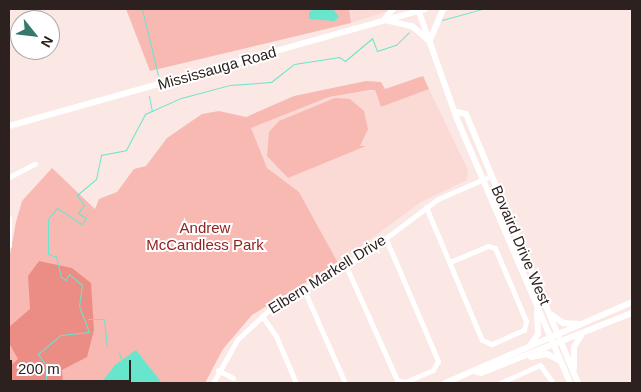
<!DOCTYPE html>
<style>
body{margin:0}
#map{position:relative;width:641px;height:392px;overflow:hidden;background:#fbe7e4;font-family:Helvetica,sans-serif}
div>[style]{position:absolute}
.built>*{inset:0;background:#fbd9d5}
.green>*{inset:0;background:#f8b9b2}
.forest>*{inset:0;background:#ec8d85}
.water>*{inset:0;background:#68e5cd}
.stream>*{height:1px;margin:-0.5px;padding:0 0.5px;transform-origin:0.5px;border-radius:0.5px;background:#68e5cd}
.minor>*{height:5px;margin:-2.5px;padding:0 2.5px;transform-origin:2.5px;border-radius:2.5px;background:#fff}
.major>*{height:6px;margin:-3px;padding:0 3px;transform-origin:3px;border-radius:3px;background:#fff}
span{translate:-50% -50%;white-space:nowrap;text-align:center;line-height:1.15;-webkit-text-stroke:4px #fff;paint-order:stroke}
.street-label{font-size:15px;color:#2d2120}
.park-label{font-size:15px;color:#912222}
.frame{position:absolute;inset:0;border:10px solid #2d2120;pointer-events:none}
.north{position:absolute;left:10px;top:10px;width:50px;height:50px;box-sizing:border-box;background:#fff;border:1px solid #aba6a6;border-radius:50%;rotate:119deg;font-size:14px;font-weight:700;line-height:20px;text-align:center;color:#2d2120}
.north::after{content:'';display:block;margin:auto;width:18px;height:22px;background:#35796c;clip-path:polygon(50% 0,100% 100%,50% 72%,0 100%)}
.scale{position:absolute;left:10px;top:360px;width:121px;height:22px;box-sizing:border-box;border:2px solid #2d2120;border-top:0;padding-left:6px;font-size:15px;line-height:18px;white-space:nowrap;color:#2d2120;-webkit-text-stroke:4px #fff;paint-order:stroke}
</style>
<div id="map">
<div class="built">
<i style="clip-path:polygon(349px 9px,394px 9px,351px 23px)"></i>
<i style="clip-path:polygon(429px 89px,468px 170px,467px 180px,421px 202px,338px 263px,299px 192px,267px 168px,250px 128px,329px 97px,375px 90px,381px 107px)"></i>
</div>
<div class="green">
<i style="clip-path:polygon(126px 9px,349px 9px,351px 23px,150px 71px)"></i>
<i style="clip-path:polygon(423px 76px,429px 89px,381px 107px,375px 90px,370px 90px,329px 97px,251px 128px,267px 168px,299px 192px,338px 263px,252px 315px,223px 349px,205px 383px,9px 383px,9px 260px,16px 222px,22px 201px,52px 168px,95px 209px,99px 199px,117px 192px,134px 169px,146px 166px,167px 138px,202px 114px,219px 111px,246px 117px,294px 96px,366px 81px,381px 82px,385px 89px)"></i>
<i style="clip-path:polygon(335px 98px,350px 99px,364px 111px,368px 129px,360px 146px,366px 146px,288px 178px,267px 156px,269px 132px,279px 121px)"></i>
</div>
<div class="forest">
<i style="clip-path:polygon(39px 261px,72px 268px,91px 283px,94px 330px,87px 357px,62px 370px,63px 383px,9px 383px,9px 367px,18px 359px,9px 343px,9px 327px,30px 309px,28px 276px)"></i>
</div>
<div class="water">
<i style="clip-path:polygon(314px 9px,333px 9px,339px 17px,334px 21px,309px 19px,309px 12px)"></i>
<i style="clip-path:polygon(136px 350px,162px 383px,101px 383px,115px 365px)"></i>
</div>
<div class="stream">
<i style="left:142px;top:9px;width:68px;rotate:76.4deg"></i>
<i style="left:442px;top:20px;width:41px;rotate:-15.4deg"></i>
<i style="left:149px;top:96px;width:15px;rotate:79deg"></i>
<i style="left:88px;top:319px;width:16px"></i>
<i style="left:104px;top:319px;width:27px;rotate:84deg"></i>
<i style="left:119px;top:353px;width:6px;rotate:72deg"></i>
<i style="left:46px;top:383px;width:18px;rotate:-90deg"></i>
<i style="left:46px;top:365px;width:14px;rotate:-126deg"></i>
<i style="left:38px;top:354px;width:30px;rotate:-40deg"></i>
<i style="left:61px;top:335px;width:28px;rotate:-6deg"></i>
<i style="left:89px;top:332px;width:28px;rotate:-111deg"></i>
<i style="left:79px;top:306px;width:21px;rotate:-82deg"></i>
<i style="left:82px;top:285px;width:17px;rotate:-140deg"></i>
<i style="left:69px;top:274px;width:7px;rotate:117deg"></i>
<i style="left:66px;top:280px;width:6px;rotate:-149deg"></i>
<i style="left:61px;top:277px;width:21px;rotate:-104deg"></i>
<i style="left:56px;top:257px;width:9px;rotate:-159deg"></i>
<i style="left:48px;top:254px;width:35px;rotate:-90deg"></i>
<i style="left:48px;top:219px;width:14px;rotate:-51deg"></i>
<i style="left:57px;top:208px;width:30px;rotate:33deg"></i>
<i style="left:82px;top:224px;width:7px;rotate:-56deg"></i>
<i style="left:86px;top:218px;width:9px;rotate:-148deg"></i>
<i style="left:78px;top:213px;width:10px;rotate:-53deg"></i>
<i style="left:84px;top:205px;width:12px;rotate:-125deg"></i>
<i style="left:77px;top:195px;width:25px;rotate:-40deg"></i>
<i style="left:96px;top:179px;width:25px;rotate:-78deg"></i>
<i style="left:101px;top:155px;width:25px;rotate:-11deg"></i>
<i style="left:126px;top:150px;width:41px;rotate:-62.2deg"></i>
<i style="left:145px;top:114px;width:39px;rotate:-24deg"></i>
<i style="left:181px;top:98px;width:51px;rotate:-14.9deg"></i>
<i style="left:230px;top:85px;width:41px;rotate:-4.2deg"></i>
<i style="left:271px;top:82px;width:29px;rotate:-38deg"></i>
<i style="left:294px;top:64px;width:46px;rotate:-8.8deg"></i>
<i style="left:339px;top:57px;width:7px;rotate:34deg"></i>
<i style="left:345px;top:61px;width:35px;rotate:-40deg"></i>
<i style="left:372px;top:38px;width:14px;rotate:69deg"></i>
<i style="left:377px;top:51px;width:20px;rotate:-18deg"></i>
<i style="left:396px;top:45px;width:18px;rotate:-45deg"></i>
</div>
<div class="minor">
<i style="left:9px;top:177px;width:29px;rotate:-27deg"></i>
<i style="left:426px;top:207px;width:144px;rotate:67.2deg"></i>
<i style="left:482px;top:340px;width:11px;rotate:22deg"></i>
<i style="left:492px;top:344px;width:35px;rotate:-24deg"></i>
<i style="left:524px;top:330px;width:9px;rotate:-77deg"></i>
<i style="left:526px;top:321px;width:79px;rotate:-113deg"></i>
<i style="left:495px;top:248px;width:7px;rotate:-164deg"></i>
<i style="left:488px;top:246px;width:41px;rotate:157.2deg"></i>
<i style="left:9px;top:218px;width:27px;rotate:90deg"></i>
<i style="left:346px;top:266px;width:125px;rotate:65.9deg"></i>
<i style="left:397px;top:380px;width:8px;rotate:14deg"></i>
<i style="left:405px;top:382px;width:30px;rotate:-23deg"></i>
<i style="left:433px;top:370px;width:10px;rotate:-61deg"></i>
<i style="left:438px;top:361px;width:133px;rotate:-113.1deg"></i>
<i style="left:304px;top:290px;width:102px;rotate:66.2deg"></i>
<i style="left:262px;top:316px;width:24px;rotate:55deg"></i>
<i style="left:276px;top:336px;width:51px;rotate:66.9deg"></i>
<i style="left:218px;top:370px;width:17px;rotate:28deg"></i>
<i style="left:213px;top:383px;width:49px;rotate:-60.8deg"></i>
<i style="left:237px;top:340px;width:44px;rotate:-43.2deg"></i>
<i style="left:269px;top:310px;width:113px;rotate:-30.4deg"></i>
<i style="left:366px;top:253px;width:90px;rotate:-36.9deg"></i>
<i style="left:438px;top:199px;width:58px;rotate:-23.5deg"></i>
<i style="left:500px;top:383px;width:44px;rotate:-24.2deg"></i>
<i style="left:540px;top:365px;width:22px;rotate:54deg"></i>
</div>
<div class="major">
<i style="left:418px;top:9px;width:117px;rotate:70.5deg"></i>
<i style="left:457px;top:119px;width:287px;rotate:66.8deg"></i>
<i style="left:385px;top:19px;width:13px;rotate:-51deg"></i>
<i style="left:385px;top:20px;width:28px;rotate:13deg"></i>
<i style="left:412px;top:26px;width:23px;rotate:41deg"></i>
<i style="left:430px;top:40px;width:34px;rotate:-67deg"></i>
<i style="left:457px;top:112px;width:9px;rotate:13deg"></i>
<i style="left:466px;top:114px;width:291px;rotate:67.4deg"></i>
<i style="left:9px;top:126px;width:432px;rotate:-15.7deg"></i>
<i style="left:552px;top:315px;width:14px;rotate:36deg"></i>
<i style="left:563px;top:323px;width:17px;rotate:3deg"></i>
<i style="left:531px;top:344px;width:12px;rotate:-55deg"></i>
<i style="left:538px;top:334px;width:22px;rotate:-93deg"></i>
<i style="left:531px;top:357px;width:16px;rotate:-11deg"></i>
<i style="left:547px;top:354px;width:13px;rotate:27deg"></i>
<i style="left:574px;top:368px;width:21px;rotate:-90deg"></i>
<i style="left:574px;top:347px;width:13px;rotate:-58deg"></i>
<i style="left:474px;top:371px;width:7px;rotate:16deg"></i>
<i style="left:481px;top:373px;width:162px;rotate:-21.7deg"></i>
<i style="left:445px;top:383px;width:204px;rotate:-23.4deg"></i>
</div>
<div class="street-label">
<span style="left:217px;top:68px;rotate:-16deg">Mississauga Road</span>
<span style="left:521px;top:245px;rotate:67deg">Bovaird Drive West</span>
<span style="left:327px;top:274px;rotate:-32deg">Elbern Markell Drive</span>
</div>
<div class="park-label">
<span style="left:205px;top:236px">Andrew<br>McCandless Park</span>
</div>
<div class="frame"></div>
<div class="north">N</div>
<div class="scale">200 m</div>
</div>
